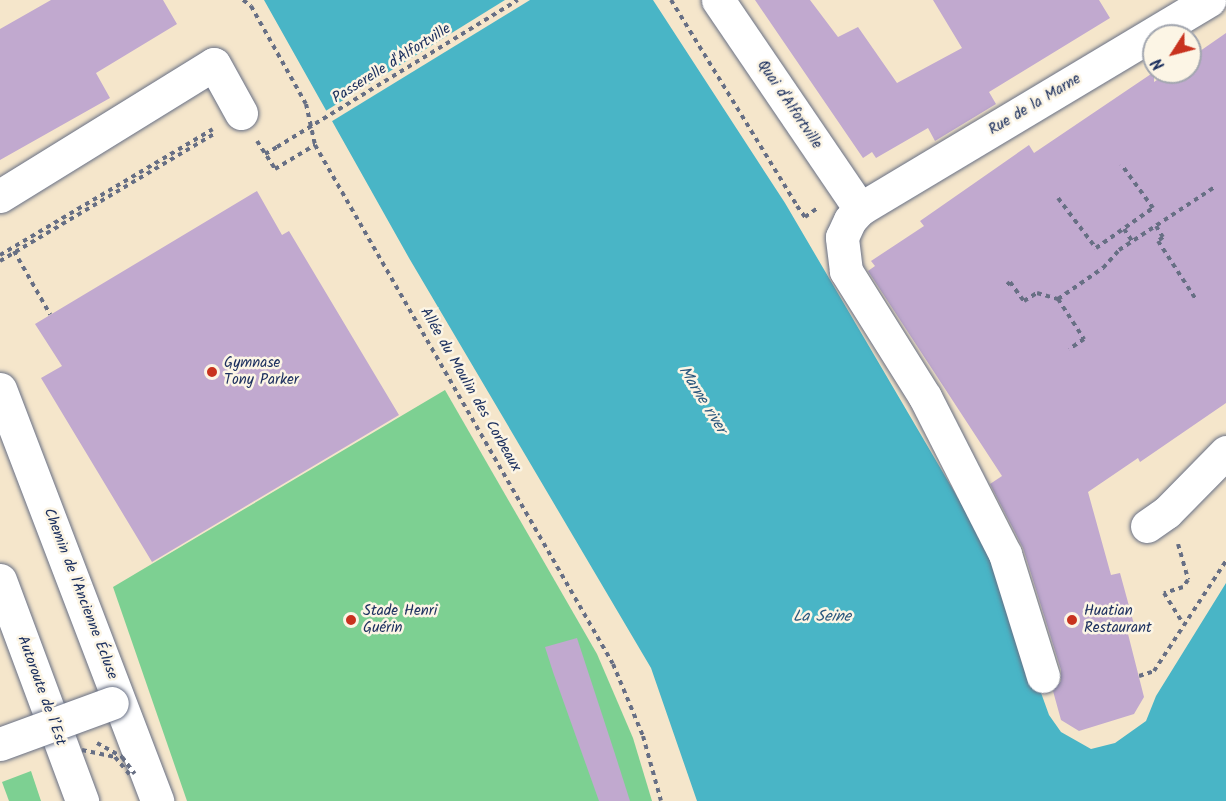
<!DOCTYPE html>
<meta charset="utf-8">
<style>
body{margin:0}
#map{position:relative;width:1226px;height:801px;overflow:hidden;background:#f5e6cb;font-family:Kalam,sans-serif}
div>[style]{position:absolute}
.green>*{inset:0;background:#7dd092}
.water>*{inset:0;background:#49b5c6}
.pier>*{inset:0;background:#f5e6cb}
.building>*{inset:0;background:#c1a9cf}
.path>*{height:4px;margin-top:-2px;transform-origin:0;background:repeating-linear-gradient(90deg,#676f84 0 4.5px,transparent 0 9px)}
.roads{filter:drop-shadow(0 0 2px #676f84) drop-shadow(0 0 2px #676f84)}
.minor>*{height:33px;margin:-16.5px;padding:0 16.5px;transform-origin:16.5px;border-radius:16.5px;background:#fff}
.highway>*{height:33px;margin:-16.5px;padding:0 16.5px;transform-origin:16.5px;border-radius:16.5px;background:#fff}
.path-bridge>*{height:4px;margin-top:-2px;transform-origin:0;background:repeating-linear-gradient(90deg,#676f84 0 4.5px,transparent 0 9px)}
.bridges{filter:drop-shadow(0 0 2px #676f84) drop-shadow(0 0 2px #676f84)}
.minor-bridge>*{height:33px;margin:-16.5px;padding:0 16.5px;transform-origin:16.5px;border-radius:16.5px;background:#fff}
.dots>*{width:16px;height:16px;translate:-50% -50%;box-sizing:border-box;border:3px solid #fcf5e5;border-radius:50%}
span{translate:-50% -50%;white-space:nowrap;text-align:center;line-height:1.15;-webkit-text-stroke:5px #fcf5e5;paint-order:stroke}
.street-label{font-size:15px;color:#1b2f5e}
.poi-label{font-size:15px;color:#1b2f5e}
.left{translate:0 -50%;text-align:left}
.water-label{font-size:16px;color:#29577d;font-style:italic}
.north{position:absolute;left:1142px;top:24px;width:60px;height:60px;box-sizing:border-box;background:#fcf5e5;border:2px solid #a2a6af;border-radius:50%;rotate:234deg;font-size:16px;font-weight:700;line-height:24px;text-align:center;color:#1b2f5e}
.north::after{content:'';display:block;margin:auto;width:21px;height:27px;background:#c8321e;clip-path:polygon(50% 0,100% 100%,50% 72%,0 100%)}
</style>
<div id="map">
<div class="green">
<i style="clip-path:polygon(445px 390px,597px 654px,633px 738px,652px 801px,187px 801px,113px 587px)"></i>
<i style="clip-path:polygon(31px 771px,41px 801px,9px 801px,2px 782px)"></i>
</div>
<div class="water">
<i style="clip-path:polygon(264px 0,653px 0,785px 203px,992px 556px,1049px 715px,1061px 732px,1091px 749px,1115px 743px,1146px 721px,1156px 696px,1226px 583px,1226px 801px,697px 801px,651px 668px,409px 258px)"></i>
</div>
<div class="pier">
<i style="clip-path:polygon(505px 0,530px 0,329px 123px,324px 112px)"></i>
</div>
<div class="building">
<i style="clip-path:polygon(51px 0,163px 0,177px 24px,96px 73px,110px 98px,0 160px,0 29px)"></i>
<i style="clip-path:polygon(755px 0,810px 0,838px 37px,858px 27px,897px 83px,962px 48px,933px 0,1099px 0,1110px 18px,989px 92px,996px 104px,935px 141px,928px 128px,876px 158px,872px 152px,863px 158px)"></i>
<i style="clip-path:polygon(1226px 33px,1226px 403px,1140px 462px,1138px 458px,1088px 492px,1111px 575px,1120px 573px,1135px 628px,1127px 630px,1144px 697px,1134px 714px,1079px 731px,1061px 720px,1053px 691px,1061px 681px,1061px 670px,1023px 548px,990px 484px,1002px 476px,868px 271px,875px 266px,871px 261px,924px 226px,920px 221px,1029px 145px,1034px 153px,1154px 72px,1154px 82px,1169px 72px,1190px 72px,1190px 58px)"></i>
<i style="clip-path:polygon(257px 191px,282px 235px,289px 231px,399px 415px,152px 562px,41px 378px,62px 366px,35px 324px)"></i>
<i style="clip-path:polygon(577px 638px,615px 754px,630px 801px,599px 801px,553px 672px,545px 647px)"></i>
</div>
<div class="path">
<i style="left:243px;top:0;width:10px;rotate:37deg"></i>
<i style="left:251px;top:6px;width:112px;rotate:60.7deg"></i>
<i style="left:306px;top:104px;width:42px;rotate:77.6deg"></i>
<i style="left:315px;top:145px;width:598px;rotate:60.14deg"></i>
<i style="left:613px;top:664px;width:78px;rotate:67.4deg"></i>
<i style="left:643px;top:736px;width:67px;rotate:74.5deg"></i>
<i style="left:671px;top:0;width:241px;rotate:58.5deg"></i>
<i style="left:797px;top:206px;width:14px;rotate:54deg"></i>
<i style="left:805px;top:217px;width:17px;rotate:-36deg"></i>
<i style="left:257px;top:141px;width:33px;rotate:57deg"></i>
<i style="left:275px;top:169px;width:47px;rotate:-31deg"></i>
<i style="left:265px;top:154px;width:14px;rotate:-30deg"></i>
<i style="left:1058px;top:198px;width:63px;rotate:52.8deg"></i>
<i style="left:1096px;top:248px;width:70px;rotate:-35.1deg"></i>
<i style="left:1153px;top:208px;width:54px;rotate:-126deg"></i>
<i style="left:1156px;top:226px;width:13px;rotate:58deg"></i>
<i style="left:1163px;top:237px;width:6px;rotate:141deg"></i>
<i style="left:1158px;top:241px;width:68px;rotate:57deg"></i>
<i style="left:1124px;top:229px;width:14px;rotate:56deg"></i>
<i style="left:14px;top:251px;width:73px;rotate:60.3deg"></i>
<i style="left:0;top:255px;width:247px;rotate:-30.6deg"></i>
<i style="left:0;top:261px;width:251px;rotate:-30.7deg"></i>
<i style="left:1007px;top:285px;width:4px;rotate:-45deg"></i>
<i style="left:1010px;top:282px;width:24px;rotate:54deg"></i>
<i style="left:1024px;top:301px;width:15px;rotate:-32deg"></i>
<i style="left:1037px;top:293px;width:22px;rotate:16deg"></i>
<i style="left:1058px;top:299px;width:48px;rotate:57deg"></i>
<i style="left:1084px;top:339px;width:18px;rotate:146deg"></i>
<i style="left:1058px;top:299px;width:55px;rotate:-34.6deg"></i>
<i style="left:1103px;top:268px;width:24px;rotate:-48deg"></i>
<i style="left:1119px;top:250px;width:113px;rotate:-33.4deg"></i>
<i style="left:1178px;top:544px;width:37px;rotate:74deg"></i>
<i style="left:1188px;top:580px;width:9px;rotate:126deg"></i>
<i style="left:1183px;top:587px;width:20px;rotate:162deg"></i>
<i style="left:1164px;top:593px;width:36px;rotate:58deg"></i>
<i style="left:1139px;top:676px;width:16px;rotate:-18deg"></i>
<i style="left:1154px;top:671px;width:131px;rotate:-56.8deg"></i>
</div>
<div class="roads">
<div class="minor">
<i style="left:718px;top:0;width:253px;rotate:55.8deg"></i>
<i style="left:0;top:196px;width:251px;rotate:-31.7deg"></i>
<i style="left:214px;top:64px;width:56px;rotate:61.1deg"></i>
<i style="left:0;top:389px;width:441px;rotate:69.1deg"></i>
<i style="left:1147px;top:526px;width:24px;rotate:-35deg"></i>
<i style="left:1167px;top:512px;width:84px;rotate:-45.5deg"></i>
<i style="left:1043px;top:676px;width:128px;rotate:-107.3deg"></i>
<i style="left:1005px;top:554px;width:176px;rotate:-117deg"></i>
<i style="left:925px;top:397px;width:149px;rotate:-122.1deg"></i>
<i style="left:846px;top:271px;width:34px;rotate:-97deg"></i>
<i style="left:842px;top:237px;width:19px;rotate:-65deg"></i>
<i style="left:850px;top:220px;width:15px;rotate:-48deg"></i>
<i style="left:860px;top:209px;width:407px;rotate:-30.9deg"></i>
</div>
<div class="highway">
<i style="left:0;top:580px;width:236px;rotate:69.6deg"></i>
</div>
</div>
<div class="path-bridge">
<i style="left:277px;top:147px;width:282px;rotate:-31.4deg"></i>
<i style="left:97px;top:743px;width:29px;rotate:29deg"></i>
<i style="left:122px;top:757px;width:21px;rotate:53deg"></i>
<i style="left:82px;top:750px;width:34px;rotate:12deg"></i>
<i style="left:115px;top:757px;width:25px;rotate:50deg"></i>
</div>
<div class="bridges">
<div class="minor-bridge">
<i style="left:0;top:744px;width:119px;rotate:-20.1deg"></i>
</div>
</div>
<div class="dots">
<i style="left:212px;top:372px;background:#c8321e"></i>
<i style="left:351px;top:620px;background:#c8321e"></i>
<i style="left:1072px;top:620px;background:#c8321e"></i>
</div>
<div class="street-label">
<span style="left:392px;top:64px;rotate:-32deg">Passerelle d'Alfortville</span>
<span style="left:789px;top:105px;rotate:56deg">Quai d'Alfortville</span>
<span style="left:1035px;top:105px;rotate:-31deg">Rue de la Marne</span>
<span style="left:470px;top:390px;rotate:60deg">Allée du Moulin des Corbeaux</span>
<span style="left:80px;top:594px;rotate:69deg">Chemin de l'Ancienne Écluse</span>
<span style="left:41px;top:691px;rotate:70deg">Autoroute de l’Est</span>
</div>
<div class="poi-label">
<span class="left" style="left:224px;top:372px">Gymnase<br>Tony Parker</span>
<span class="left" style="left:363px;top:620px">Stade Henri<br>Guérin</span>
<span class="left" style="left:1084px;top:620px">Huatian<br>Restaurant</span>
</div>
<div class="water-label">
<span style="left:702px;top:400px;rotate:58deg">Marne river</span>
<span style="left:822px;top:617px">La Seine</span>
</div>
<div class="north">N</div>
</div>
